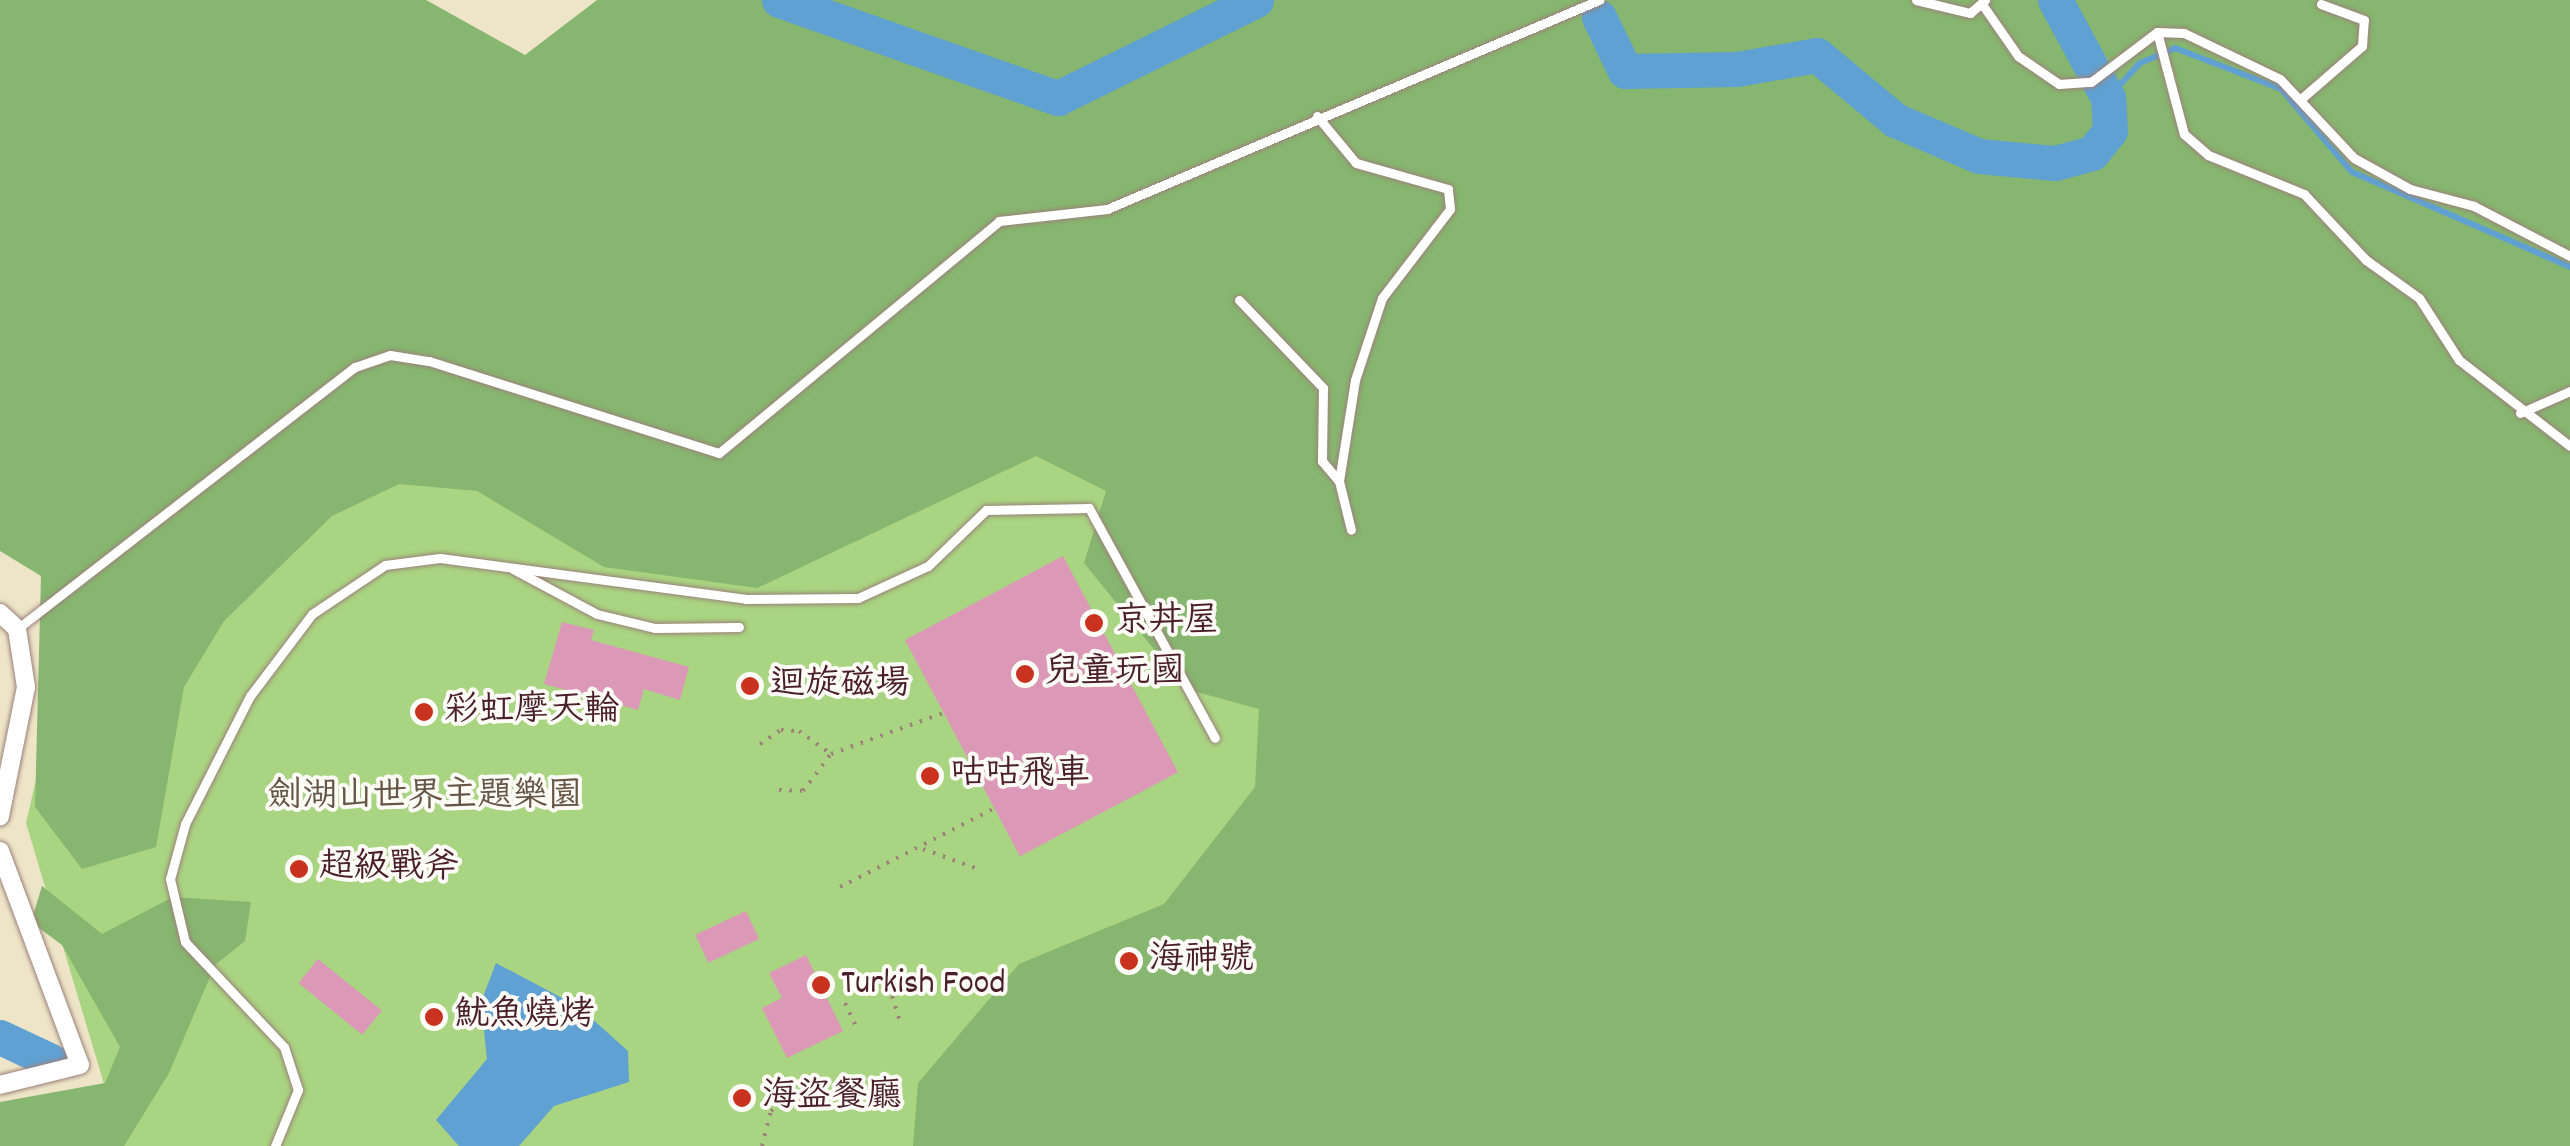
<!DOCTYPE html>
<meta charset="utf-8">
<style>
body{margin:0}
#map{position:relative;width:2570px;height:1146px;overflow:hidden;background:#eee5c8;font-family:Dekko,"LXGW WenKai TC",sans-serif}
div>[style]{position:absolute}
.green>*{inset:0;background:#a9d481}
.forest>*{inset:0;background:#86b66f}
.water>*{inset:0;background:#60a1d3}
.stream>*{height:6px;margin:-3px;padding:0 3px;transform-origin:3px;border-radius:3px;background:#60a1d3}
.river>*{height:35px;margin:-17.5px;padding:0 17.5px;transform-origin:17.5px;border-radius:17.5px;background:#60a1d3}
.building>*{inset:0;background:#db99b7;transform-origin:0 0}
.path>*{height:4px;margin-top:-2px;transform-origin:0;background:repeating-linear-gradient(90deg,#9c827a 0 2.5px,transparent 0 10.5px)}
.roads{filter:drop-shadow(0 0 2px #9c827a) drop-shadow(0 0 2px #9c827a)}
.service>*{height:9px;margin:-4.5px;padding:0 4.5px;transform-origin:4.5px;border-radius:4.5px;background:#fff}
.minor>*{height:18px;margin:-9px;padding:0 9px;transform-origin:9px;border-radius:9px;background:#fff}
.dots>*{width:28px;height:28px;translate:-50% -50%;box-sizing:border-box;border:5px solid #fdfcf7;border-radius:50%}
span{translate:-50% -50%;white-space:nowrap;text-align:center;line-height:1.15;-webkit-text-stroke:8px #fdfcf7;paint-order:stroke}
.poi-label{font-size:35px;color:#4a1f2b}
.left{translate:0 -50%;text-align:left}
.park-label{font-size:35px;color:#665545}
</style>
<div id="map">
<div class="green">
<i style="clip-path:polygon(1445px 209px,1186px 1146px,0 1146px,107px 1094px,26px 823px,71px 628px,347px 424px)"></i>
</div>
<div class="forest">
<i style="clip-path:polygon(0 0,426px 0,525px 55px,597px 0,2570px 0,2570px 1146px,913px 1146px,918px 1083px,1019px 964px,1164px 904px,1255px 787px,1259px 709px,1186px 689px,1084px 563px,1106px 491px,1036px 456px,757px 588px,604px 567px,477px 491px,399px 484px,332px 516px,224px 621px,184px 687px,156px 847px,82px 869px,35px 807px,41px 576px,0 551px)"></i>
<i style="clip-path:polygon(42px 886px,102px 934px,173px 897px,251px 902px,245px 941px,215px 965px,169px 1073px,124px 1146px,0 1146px,0 1102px,105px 1083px,120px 1047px,62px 945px,31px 922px)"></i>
</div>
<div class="water">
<i style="clip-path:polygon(496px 963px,579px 1007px,628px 1051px,629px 1082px,554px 1106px,519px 1146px,459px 1146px,436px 1120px,487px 1059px,481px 1002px)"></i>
</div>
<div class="stream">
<i style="left:2108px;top:98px;width:47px;rotate:-47.6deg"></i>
<i style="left:2140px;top:63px;width:38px;rotate:-23deg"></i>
<i style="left:2175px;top:48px;width:114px;rotate:21.1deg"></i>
<i style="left:2281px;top:89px;width:109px;rotate:49.5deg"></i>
<i style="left:2352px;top:172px;width:238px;rotate:23.5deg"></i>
</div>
<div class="river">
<i style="left:779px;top:0;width:296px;rotate:19.4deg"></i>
<i style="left:1058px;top:98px;width:221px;rotate:-26.3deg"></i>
<i style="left:1599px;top:17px;width:60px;rotate:64.3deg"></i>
<i style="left:1625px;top:71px;width:112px;rotate:-1deg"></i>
<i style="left:1737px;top:69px;width:81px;rotate:-9.9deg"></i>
<i style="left:1817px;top:55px;width:102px;rotate:39.8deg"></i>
<i style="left:1895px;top:120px;width:91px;rotate:23.2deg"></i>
<i style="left:1979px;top:156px;width:76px;rotate:5.3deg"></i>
<i style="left:2055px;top:163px;width:38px;rotate:-15deg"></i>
<i style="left:2092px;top:153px;width:28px;rotate:-51deg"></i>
<i style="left:2110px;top:131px;width:33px;rotate:-93deg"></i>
<i style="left:2108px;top:98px;width:111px;rotate:-118.4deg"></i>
<i style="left:0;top:1037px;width:56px;rotate:25.2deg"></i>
</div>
<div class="building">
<i style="left:1063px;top:556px;width:245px;height:179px;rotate:62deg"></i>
<i style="clip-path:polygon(562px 622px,594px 630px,591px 640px,689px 667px,680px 700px,644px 689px,638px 710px,544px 684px)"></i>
<i style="left:746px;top:911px;width:31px;height:56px;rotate:65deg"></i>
<i style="clip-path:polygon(806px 955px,843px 1031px,787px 1058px,762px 1008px,782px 998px,769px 973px)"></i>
<i style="left:318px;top:959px;width:82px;height:31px;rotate:39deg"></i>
</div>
<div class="path">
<i style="left:760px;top:744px;width:25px;rotate:-34deg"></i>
<i style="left:781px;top:730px;width:18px;rotate:3deg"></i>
<i style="left:799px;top:731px;width:39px;rotate:36deg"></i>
<i style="left:779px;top:790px;width:24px;rotate:2deg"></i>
<i style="left:803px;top:791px;width:46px;rotate:-52.9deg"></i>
<i style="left:831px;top:754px;width:122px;rotate:-20.1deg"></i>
<i style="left:923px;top:849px;width:62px;rotate:19.9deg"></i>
<i style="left:840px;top:887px;width:174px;rotate:-27deg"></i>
<i style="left:889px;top:986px;width:37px;rotate:73deg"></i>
<i style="left:845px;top:1003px;width:31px;rotate:65deg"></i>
<i style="left:762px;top:1146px;width:36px;rotate:-76deg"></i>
<i style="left:771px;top:1111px;width:49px;rotate:-42.5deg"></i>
</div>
<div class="roads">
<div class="service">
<i style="left:1916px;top:0;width:56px;rotate:13.5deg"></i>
<i style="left:1970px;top:13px;width:20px;rotate:-41deg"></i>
<i style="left:1984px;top:7px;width:60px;rotate:55.2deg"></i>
<i style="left:2018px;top:56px;width:50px;rotate:34.3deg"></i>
<i style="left:2059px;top:84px;width:32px;rotate:-4deg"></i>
<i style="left:2091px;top:82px;width:83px;rotate:-37.1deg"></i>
<i style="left:2157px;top:32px;width:106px;rotate:75.2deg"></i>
<i style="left:2184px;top:134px;width:32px;rotate:41deg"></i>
<i style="left:2208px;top:155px;width:104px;rotate:22.1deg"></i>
<i style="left:2304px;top:194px;width:91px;rotate:46.8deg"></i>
<i style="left:2366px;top:260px;width:65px;rotate:35.6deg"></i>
<i style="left:2419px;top:298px;width:74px;rotate:57.2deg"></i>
<i style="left:2459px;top:360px;width:140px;rotate:37.8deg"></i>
<i style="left:2157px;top:32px;width:27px;rotate:2deg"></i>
<i style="left:2184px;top:33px;width:106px;rotate:25.6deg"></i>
<i style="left:2280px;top:79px;width:108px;rotate:46.9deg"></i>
<i style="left:2354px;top:158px;width:64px;rotate:29deg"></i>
<i style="left:2410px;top:189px;width:66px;rotate:14.9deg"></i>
<i style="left:2474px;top:206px;width:108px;rotate:27.5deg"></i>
<i style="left:2302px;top:98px;width:79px;rotate:-40.9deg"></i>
<i style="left:2362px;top:46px;width:26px;rotate:-86deg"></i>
<i style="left:2364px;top:20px;width:46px;rotate:-159.6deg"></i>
<i style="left:1239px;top:300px;width:122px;rotate:46.3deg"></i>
<i style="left:1323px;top:388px;width:73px;rotate:90.8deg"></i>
<i style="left:1322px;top:461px;width:26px;rotate:50deg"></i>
<i style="left:1339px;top:481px;width:102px;rotate:-81deg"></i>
<i style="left:1355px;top:380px;width:86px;rotate:-71.8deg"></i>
<i style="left:1382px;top:298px;width:112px;rotate:-52.6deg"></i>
<i style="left:1450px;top:209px;width:20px;rotate:-96deg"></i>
<i style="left:1448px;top:189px;width:96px;rotate:-164.2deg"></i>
<i style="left:1356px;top:163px;width:61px;rotate:-129.7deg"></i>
<i style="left:2520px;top:413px;width:55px;rotate:-23.7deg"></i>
<i style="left:1339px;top:481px;width:50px;rotate:76.2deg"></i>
<i style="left:513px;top:569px;width:95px;rotate:28.2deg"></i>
<i style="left:597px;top:614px;width:60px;rotate:13.6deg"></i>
<i style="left:655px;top:628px;width:84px;rotate:-0.7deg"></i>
<i style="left:17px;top:629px;width:428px;rotate:-37.8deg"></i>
<i style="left:355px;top:367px;width:37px;rotate:-19deg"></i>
<i style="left:390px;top:355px;width:39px;rotate:9deg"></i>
<i style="left:429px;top:361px;width:304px;rotate:17.6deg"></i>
<i style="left:719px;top:453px;width:364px;rotate:-39.6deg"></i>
<i style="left:999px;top:221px;width:109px;rotate:-6.3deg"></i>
<i style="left:1107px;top:209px;width:535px;rotate:-23.02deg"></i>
<i style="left:275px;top:1146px;width:61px;rotate:-67.7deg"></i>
<i style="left:298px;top:1090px;width:45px;rotate:-108deg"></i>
<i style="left:284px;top:1047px;width:144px;rotate:-133.3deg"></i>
<i style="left:185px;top:942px;width:65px;rotate:-103.4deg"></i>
<i style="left:170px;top:879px;width:57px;rotate:-74.7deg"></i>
<i style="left:185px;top:824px;width:144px;rotate:-63.1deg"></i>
<i style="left:250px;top:696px;width:103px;rotate:-52.9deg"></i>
<i style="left:312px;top:614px;width:88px;rotate:-33.9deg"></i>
<i style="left:385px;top:565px;width:55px;rotate:-7.3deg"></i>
<i style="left:440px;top:558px;width:309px;rotate:7.6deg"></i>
<i style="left:746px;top:599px;width:112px;rotate:-0.5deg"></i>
<i style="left:858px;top:598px;width:77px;rotate:-24.6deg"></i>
<i style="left:928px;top:566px;width:81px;rotate:-44deg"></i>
<i style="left:986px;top:510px;width:103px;rotate:-1.1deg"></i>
<i style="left:1089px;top:508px;width:262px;rotate:61.3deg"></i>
</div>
<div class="minor">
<i style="left:0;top:613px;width:23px;rotate:43deg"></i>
<i style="left:17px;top:629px;width:59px;rotate:81.2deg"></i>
<i style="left:26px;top:687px;width:132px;rotate:101.4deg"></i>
<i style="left:0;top:851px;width:228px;rotate:69.5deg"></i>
<i style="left:80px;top:1065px;width:82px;rotate:166deg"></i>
</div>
</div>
<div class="dots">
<i style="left:1094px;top:623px;background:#c8321e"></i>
<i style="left:1025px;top:674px;background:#c8321e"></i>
<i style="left:750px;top:686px;background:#c8321e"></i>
<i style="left:424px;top:712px;background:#c8321e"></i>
<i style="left:930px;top:776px;background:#c8321e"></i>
<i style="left:299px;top:869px;background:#c8321e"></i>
<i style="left:1129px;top:961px;background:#c8321e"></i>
<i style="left:821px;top:985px;background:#c8321e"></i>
<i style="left:434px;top:1017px;background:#c8321e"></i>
<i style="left:742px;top:1098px;background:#c8321e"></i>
</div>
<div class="poi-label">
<span class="left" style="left:1114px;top:623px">京丼屋</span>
<span class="left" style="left:1045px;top:674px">兒童玩國</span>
<span class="left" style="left:770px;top:686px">迴旋磁場</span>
<span class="left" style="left:444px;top:712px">彩虹摩天輪</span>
<span class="left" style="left:950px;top:776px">咕咕飛車</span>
<span class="left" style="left:319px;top:869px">超級戰斧</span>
<span class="left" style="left:1149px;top:961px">海神號</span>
<span class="left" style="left:841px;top:985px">Turkish Food</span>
<span class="left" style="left:454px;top:1017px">魷魚燒烤</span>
<span class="left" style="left:762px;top:1098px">海盜餐廳</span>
</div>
<div class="park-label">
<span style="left:425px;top:798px">劍湖山世界主題樂園</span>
</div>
</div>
